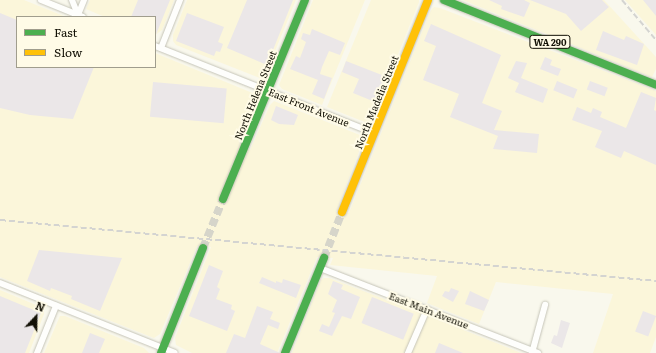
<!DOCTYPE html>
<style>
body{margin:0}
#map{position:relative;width:656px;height:353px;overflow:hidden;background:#f9f8ed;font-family:Literata,serif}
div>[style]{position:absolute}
.built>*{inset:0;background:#fbf6da}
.building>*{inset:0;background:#ebe7e8;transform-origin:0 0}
.secondary-tunnel>*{height:8px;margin-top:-4px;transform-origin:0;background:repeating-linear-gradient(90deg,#d6d5ca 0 8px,transparent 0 12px)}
.roads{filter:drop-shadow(0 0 1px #c5c4b8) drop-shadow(0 0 1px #c5c4b8)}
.street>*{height:6px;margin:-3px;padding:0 3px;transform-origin:3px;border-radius:3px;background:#fefefc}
.fast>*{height:8px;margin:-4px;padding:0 4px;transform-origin:4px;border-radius:4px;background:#4caf50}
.slow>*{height:8px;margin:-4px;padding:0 4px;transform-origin:4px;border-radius:4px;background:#ffc107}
.rail>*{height:2px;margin-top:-1px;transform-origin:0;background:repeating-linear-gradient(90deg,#d4d4d1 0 6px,transparent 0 9px)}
span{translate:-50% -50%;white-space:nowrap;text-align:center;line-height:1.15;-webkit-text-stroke:4px #fffbe7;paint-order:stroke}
.shield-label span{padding:1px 3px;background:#fffbe7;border:1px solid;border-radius:3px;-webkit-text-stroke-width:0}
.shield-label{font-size:9px;color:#121005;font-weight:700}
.street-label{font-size:10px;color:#121005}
.legend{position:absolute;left:16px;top:16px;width:140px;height:52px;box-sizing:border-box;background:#fffbe7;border:1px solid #a09d8d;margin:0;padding:5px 7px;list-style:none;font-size:12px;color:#121005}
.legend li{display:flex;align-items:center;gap:8px;height:20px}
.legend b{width:20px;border:1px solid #a09d8d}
.north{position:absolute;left:16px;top:297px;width:40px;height:40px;-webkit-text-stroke:3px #fffbe7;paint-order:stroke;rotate:22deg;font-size:11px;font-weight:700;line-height:16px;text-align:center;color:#121005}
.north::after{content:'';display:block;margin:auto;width:14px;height:18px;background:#121005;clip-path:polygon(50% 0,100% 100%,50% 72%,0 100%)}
</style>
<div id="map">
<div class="built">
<i style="clip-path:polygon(0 0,24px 0,66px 17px,17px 17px,17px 67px,155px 67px,155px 53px,255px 94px,256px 98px,239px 142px,250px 150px,270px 105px,274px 101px,360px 135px,363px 141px,336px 212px,349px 213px,431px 10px,434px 7px,440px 8px,656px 91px,656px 337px,650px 353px,593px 353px,613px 294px,496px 282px,479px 324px,427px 303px,437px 276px,330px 265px,333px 258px,317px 257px,277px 353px,192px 353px,176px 345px,175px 338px,211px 247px,197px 246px,160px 334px,154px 338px,0 277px)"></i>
<i style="clip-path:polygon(90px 0,174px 0,162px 30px,155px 35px,155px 17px,105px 17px,86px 9px)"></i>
<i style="clip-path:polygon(187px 0,296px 0,264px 78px,260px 78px,176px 45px,173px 41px,173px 35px)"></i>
<i style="clip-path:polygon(313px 0,365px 0,322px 105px,282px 89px,279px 85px)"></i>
<i style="clip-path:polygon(371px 0,419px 0,419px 2px,372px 119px,367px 123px,327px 107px)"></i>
<i style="clip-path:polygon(463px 0,604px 0,656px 57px,656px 69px,652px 77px)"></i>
<i style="clip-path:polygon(625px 0,656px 0,656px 35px)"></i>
<i style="clip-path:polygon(324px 278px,329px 278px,413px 310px,521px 353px,292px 353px,321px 280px)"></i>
<i style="clip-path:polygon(0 290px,41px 307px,44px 310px,44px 314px,29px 353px,0 353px)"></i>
<i style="clip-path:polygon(60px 316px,65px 316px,144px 348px,149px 353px,44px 353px)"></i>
</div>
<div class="building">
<i style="clip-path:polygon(138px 0,170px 0,155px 37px,155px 17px,131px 17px)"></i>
<i style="clip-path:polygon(247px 0,293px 0,267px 65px,227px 48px)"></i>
<i style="clip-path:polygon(489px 0,524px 0,530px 3px,524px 17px,501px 9px,502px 6px)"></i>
<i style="clip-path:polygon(530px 0,602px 0,609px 7px,581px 31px,566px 14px)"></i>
<i style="clip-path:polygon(643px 0,656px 0,656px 16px)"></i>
<i style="clip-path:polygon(0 13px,17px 20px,17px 67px,94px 67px,73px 119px,30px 115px,0 108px)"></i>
<i style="clip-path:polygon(187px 13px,224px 27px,218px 42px,223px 44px,220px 52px,216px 51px,214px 56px,176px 41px)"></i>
<i style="clip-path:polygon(431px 24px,501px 55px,482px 103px,502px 111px,494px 130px,539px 134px,537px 153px,493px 149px,498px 136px,450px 117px,459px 94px,423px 80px,436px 46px,424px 41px)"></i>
<i style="clip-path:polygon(312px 29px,345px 43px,340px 55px,329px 51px,322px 67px,320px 74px,332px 78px,324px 99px,312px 94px,318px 80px,290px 69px,296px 56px,300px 58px,306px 42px,301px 39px,303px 33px,310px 35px)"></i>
<i style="clip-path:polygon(603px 31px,624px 40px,626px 36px,644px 44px,637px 65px,596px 50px)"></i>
<i style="clip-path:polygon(545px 57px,552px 60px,550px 65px,561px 69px,558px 76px,540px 69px)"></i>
<i style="clip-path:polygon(346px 61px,387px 77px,375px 102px,353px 93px,359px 79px,342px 72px)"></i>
<i style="clip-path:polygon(516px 61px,527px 63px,521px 78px,548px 89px,543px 103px,515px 92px,519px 83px,508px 78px)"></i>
<i style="left:557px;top:81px;width:22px;height:10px;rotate:22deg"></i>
<i style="left:590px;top:81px;width:19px;height:9px;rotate:21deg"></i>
<i style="left:153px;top:82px;width:74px;height:35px;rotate:5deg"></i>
<i style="clip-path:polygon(641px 92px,656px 98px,654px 110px,656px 111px,656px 165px,624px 151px,621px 158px,595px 147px,602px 131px,572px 120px,577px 107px,591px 113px,593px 108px,602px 112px,600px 117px,626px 128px)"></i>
<i style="clip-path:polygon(276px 106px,298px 115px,294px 125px,279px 124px,271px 120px)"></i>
<i style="clip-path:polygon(39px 250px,122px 258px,100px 311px,71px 299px,72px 296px,51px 288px,50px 291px,27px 281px)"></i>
<i style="clip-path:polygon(209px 265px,223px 271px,217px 287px,220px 289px,216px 299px,232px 305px,231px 309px,235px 311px,227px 331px,189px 316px)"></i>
<i style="clip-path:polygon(262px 277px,276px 283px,276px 281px,282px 283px,283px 279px,301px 285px,296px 298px,259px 283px)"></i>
<i style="clip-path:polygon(333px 281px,343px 285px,341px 289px,360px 297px,351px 319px,342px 316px,332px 336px,319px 331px,322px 324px,329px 327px,335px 313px,332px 312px,337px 300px,328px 294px)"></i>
<i style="clip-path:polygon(451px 288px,459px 291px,453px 302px,442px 296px,445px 291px,449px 292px)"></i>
<i style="clip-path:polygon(470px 291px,489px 300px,484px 311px,465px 304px)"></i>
<i style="clip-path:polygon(0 296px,41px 313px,25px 353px,0 353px)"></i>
<i style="left:372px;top:297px;width:45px;height:28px;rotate:22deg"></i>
<i style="clip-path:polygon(257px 306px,273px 312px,270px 319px,280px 323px,278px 329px,268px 325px,260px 344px,280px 353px,226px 353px,234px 334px,245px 338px)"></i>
<i style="left:643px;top:311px;width:14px;height:22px;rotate:21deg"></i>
<i style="clip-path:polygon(561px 320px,570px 323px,562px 348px,551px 343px,554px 335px,557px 336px)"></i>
<i style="clip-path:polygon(90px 333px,105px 339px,99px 353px,82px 353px)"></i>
<i style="clip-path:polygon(439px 343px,463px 353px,435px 353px)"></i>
</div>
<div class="secondary-tunnel">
<i style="left:203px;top:248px;width:53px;rotate:-67.8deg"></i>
<i style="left:324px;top:258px;width:49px;rotate:-68.6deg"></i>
</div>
<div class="roads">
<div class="street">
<i style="left:41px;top:0;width:45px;rotate:22deg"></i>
<i style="left:72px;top:0;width:16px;rotate:68deg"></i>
<i style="left:78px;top:15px;width:16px;rotate:-68deg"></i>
<i style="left:155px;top:46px;width:236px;rotate:21.7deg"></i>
<i style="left:161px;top:48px;width:52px;rotate:-68.4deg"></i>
<i style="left:320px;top:268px;width:234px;rotate:21.3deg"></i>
<i style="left:0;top:283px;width:188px;rotate:21.8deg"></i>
<i style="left:37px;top:353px;width:51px;rotate:-68deg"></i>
<i style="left:408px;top:353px;width:48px;rotate:-66.6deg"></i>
<i style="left:532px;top:353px;width:50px;rotate:-74.8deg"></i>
</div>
<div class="fast">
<i style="left:444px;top:0;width:228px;rotate:21.8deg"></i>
<i style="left:223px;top:199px;width:215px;rotate:-67.6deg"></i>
<i style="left:161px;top:353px;width:113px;rotate:-68.2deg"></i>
<i style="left:285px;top:353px;width:103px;rotate:-67.7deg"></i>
</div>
<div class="slow">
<i style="left:342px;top:212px;width:229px;rotate:-67.9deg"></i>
</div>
</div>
<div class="rail">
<i style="left:622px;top:0;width:52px;rotate:49.6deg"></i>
<i style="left:0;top:220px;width:659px;rotate:5.31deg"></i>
</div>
<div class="shield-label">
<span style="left:550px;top:42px">WA 290</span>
</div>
<div class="street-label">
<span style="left:255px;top:95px;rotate:-68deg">North Helena Street</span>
<span style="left:376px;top:102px;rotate:-68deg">North Madelia Street</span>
<span style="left:309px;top:107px;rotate:22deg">East Front Avenue</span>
<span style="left:429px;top:310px;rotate:21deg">East Main Avenue</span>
</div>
<ul class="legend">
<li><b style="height:5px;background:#4caf50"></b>Fast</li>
<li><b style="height:5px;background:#ffc107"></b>Slow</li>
</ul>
<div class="north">N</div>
</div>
